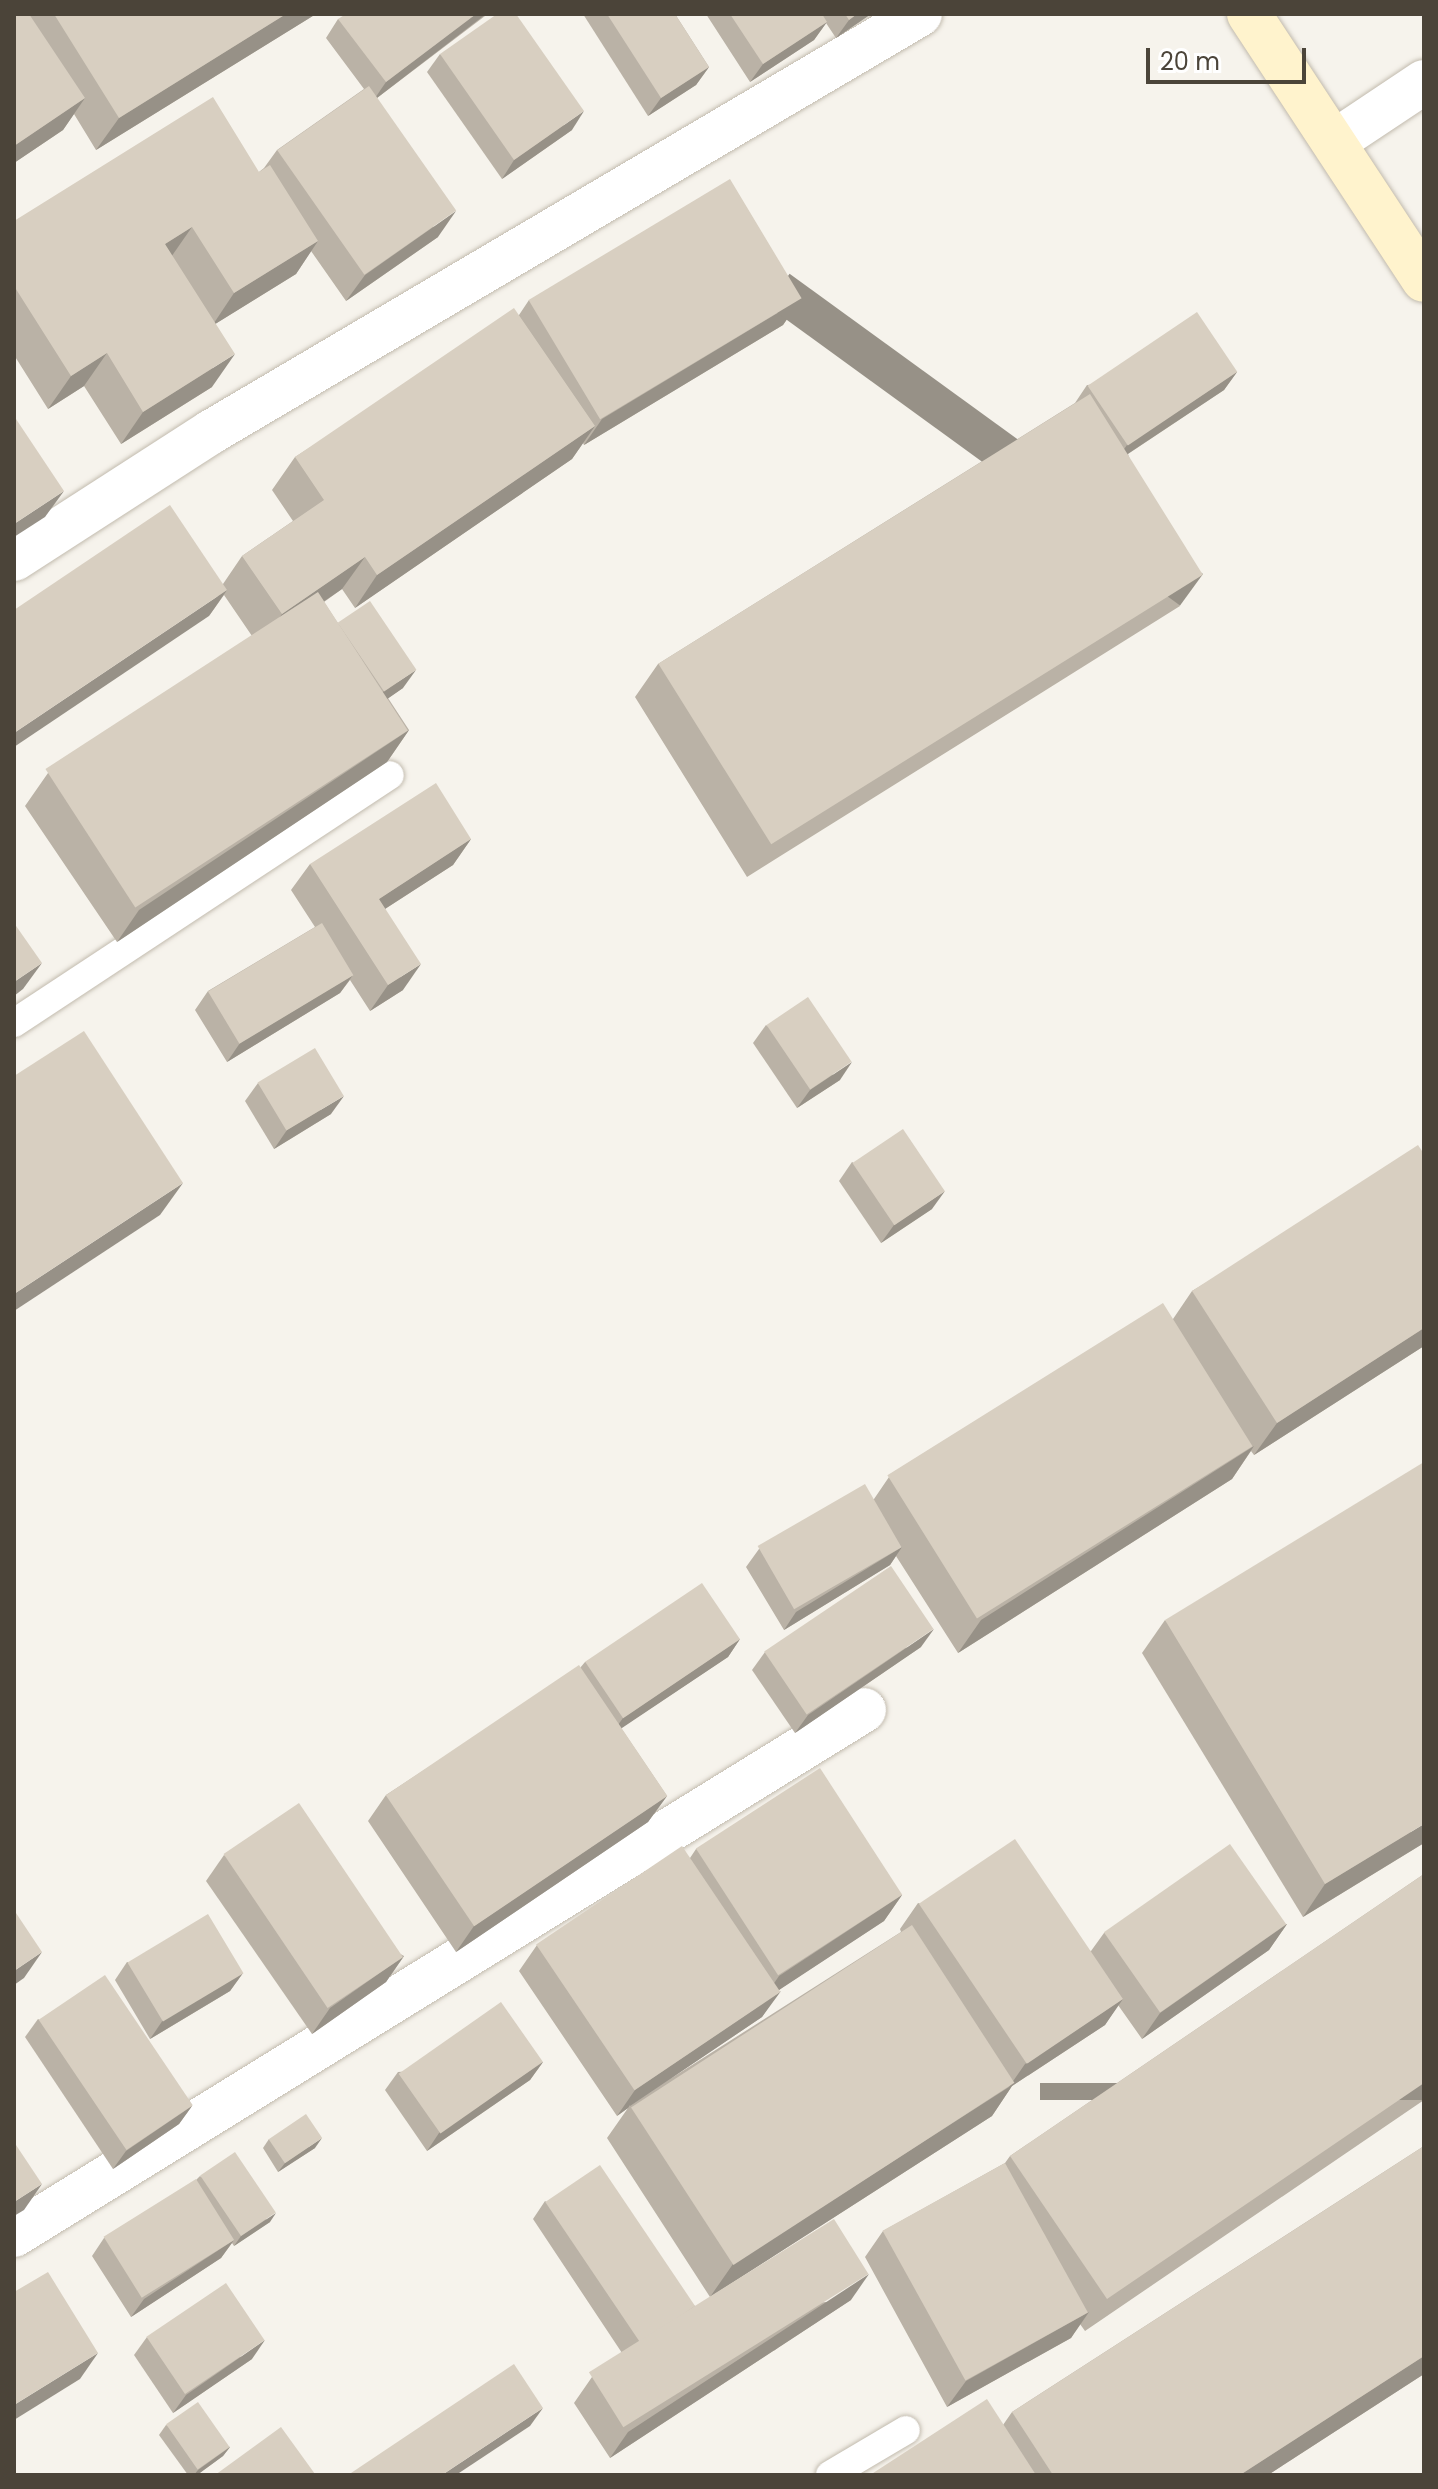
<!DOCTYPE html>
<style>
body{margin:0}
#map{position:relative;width:1438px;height:2489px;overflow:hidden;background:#f6f3ec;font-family:Poppins,sans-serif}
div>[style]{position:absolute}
.roads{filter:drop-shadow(0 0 2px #c2bbae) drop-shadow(0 0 2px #c2bbae)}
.lane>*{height:28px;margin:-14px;padding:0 14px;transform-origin:14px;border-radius:14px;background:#fff}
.street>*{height:44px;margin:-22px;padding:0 22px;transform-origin:22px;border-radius:22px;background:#fff}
.secondary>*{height:44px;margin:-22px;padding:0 22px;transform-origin:22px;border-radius:22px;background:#fff3cd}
.wall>*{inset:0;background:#bab2a6}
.shaded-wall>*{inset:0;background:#979187;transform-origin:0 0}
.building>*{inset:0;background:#d8cfc1;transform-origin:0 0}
span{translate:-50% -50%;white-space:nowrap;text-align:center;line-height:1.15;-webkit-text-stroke:8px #fff;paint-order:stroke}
.frame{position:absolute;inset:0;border:16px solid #4b4439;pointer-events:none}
.scale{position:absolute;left:1146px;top:48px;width:160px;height:36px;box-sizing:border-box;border:4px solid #4b4439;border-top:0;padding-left:10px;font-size:24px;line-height:28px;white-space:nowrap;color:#4b4439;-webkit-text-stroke:6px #fff;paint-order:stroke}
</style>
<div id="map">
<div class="roads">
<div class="lane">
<i style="left:14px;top:1023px;width:450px;rotate:-33.4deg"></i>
<i style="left:830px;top:2475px;width:88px;rotate:-30.6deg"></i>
</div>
<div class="street">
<i style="left:1334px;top:142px;width:108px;rotate:-33.7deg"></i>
<i style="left:14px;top:559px;width:234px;rotate:-32.8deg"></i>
<i style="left:211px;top:432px;width:823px;rotate:-30.52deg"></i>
<i style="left:14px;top:2235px;width:999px;rotate:-31.7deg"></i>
</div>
<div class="secondary">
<i style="left:1249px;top:14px;width:318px;rotate:56.7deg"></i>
</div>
</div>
<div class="wall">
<i style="clip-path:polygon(14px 14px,316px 14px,96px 150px,74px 114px,63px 130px,14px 163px)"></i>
<i style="clip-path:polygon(583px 14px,675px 14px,709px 67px,696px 85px,648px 116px)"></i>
<i style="clip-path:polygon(706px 14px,871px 14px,836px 38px,826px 23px,814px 40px,750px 82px)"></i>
<i style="clip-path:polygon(485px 16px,377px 98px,438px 237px,346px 301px,311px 251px,296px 274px,215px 324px,212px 387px,121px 444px,84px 386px,48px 409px,14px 355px,14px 221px,259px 172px,264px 168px,277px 150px,364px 89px,326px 38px,338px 19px)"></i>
<i style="clip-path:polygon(440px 54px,572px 130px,502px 179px,427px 72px)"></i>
<i style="clip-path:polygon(801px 299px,783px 325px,584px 445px,583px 443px,572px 459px,355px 608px,342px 589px,324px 602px,337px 622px,403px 688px,388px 698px,409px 730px,387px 762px,117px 942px,25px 806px,48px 773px,252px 636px,224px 595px,209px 616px,223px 584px,242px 556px,293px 521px,272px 490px,295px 457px,519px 315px,529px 300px)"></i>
<i style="clip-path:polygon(1237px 372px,1224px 390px,1128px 454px,1180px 606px,747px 877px,635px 697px,658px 664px,1075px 403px,1087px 385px)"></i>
<i style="clip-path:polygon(471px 839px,453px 865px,385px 909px,403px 990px,370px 1011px,350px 980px,340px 993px,227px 1062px,195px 1010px,208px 991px,315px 927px,291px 890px,310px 864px)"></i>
<i style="clip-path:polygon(766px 1025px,840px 1080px,797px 1108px,753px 1043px)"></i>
<i style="clip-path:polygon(258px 1083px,331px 1114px,274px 1149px,245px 1101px)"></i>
<i style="clip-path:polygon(1424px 1154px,1424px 1346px,1254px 1455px,1251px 1451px,1232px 1479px,958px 1653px,896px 1556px,890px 1565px,784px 1630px,746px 1567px,759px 1549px,874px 1499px,889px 1477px,1173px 1319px,1192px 1291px)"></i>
<i style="clip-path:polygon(852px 1162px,932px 1209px,881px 1243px,839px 1181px)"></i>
<i style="clip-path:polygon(1165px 1620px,1424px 1843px,1303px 1917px,1142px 1653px)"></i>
<i style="clip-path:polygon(740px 1639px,728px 1657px,621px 1728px,667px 1796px,648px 1822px,456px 1952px,368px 1821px,386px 1795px,580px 1668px,585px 1662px)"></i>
<i style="clip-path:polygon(921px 1647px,795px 1733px,752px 1670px,765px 1652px)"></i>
<i style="clip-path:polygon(696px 1849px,902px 1895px,884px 1921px,780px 1989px,762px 2017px,670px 2079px,901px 1932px,900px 1929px,918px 1903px,1091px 1951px,1104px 1933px,1287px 1924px,1269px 1950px,1142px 2039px,1118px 2005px,1105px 2025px,1012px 2086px,992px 2116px,710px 2297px,607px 2138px,628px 2108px,617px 2116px,519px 1971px,537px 1945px,690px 1858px)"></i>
<i style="clip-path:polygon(224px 1855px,404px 1956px,386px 1982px,312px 2034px,206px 1881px)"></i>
<i style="clip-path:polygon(1424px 1874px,1424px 2100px,1085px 2331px,1080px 2324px,1071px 2338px,947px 2407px,865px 2257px,883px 2231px,1005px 2163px,1010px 2156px)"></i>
<i style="clip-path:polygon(127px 1962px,243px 1973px,230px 1991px,150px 2039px,115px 1980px)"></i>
<i style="clip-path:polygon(38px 2019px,192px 2106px,179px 2124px,113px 2169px,25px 2037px)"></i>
<i style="clip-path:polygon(543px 2062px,530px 2080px,427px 2151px,385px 2090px,398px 2072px)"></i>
<i style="clip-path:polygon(269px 2139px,315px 2148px,278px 2172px,263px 2148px)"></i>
<i style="clip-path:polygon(1424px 2146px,1424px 2374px,1268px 2475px,870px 2475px,1003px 2425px,1012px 2412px)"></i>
<i style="clip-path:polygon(200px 2176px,270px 2222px,234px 2246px,232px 2243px,221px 2258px,131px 2317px,92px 2256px,104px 2238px,196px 2180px)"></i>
<i style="clip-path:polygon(545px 2201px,695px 2306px,690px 2313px,851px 2300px,610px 2458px,574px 2403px,592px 2377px,624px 2356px,533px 2219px)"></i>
<i style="clip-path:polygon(147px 2337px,252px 2359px,173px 2413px,134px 2355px)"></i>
<i style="clip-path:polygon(166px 2425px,230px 2447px,223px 2456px,197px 2475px,188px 2475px,159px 2435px)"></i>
</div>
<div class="shaded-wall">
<i style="clip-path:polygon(286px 14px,316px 14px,96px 150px,119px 118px)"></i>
<i style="clip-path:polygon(476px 14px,486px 14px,373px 101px,386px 82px)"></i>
<i style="clip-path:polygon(857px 14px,871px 14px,836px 38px,849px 20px)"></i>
<i style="clip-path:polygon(827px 22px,814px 40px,750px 82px,763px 64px)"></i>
<i style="clip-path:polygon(709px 67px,696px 85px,648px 116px,661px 98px)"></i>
<i style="clip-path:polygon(85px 98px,63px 130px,14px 163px,14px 146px)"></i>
<i style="clip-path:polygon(584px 111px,572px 130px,502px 179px,514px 160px)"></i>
<i style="clip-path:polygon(456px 211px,438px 237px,346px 301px,365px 275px)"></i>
<i style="clip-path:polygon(192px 227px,169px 260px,165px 244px)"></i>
<i style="clip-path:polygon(318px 241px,296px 274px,212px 326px,234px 293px)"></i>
<i style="clip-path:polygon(801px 299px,783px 325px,584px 445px,602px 419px)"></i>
<i style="clip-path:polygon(107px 353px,84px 386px,48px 409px,71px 376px)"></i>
<i style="clip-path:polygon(235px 354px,212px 387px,121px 444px,143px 412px)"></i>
<i style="clip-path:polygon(1237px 372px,1224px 390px,1114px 463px,1127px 445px)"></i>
<i style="clip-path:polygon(595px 426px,572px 459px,355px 608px,377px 575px)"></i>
<i style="clip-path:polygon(64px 491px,45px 517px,14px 537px,14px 524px)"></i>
<i style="clip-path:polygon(365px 557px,342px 589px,259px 646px,282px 614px)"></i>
<i style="left:1203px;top:574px;width:39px;height:511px;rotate:126deg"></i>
<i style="clip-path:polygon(227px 590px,209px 616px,14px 747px,14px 733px)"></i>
<i style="clip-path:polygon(416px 670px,403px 688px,363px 716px,375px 697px)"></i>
<i style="clip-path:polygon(409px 730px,387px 762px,117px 942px,139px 910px)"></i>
<i style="clip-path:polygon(471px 839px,453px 865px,360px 925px,379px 899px)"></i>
<i style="clip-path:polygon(42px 963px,23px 989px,14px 996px,14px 982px)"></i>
<i style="clip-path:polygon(421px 964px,403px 990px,370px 1011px,388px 985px)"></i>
<i style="clip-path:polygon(353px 975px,340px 993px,227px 1062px,240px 1043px)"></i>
<i style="clip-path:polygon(852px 1062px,840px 1080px,797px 1108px,810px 1090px)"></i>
<i style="clip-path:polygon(344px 1096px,331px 1114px,274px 1149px,287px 1130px)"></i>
<i style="clip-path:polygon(183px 1183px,160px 1215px,14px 1311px,14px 1294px)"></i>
<i style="clip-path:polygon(945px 1191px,932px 1209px,881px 1243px,894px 1225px)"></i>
<i style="clip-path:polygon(1424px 1328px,1424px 1346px,1254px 1455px,1277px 1423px)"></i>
<i style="clip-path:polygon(1254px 1446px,1232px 1479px,958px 1653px,981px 1620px)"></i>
<i style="clip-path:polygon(902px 1547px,890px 1565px,784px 1630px,796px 1612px)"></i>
<i style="clip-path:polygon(934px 1629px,921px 1647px,795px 1733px,808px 1715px)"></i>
<i style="clip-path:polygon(740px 1639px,728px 1657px,610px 1736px,623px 1718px)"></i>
<i style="clip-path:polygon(667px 1796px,648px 1822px,456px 1952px,474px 1926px)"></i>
<i style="clip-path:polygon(1424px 1824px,1424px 1843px,1303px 1917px,1325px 1884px)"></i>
<i style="clip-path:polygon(902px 1895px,884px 1921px,761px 2002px,779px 1976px)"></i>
<i style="clip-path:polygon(1287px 1924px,1269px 1950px,1142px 2039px,1160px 2013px)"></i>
<i style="clip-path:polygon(42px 1952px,24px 1978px,14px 1985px,14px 1971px)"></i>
<i style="clip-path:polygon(404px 1956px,386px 1982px,312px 2034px,330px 2008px)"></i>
<i style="clip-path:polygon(243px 1973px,230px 1991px,150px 2039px,163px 2020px)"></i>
<i style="clip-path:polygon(781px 1991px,762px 2017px,630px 2106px,630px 2105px,628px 2108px,617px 2116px,635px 2090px)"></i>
<i style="clip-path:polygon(1123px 1999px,1105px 2025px,1012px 2086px,992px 2116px,710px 2297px,733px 2264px,1009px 2087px,1025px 2064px)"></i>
<i style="clip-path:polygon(543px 2062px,530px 2080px,427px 2151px,439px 2133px)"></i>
<i style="left:1424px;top:2083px;width:17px;height:384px;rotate:90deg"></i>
<i style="clip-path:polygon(192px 2106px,179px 2124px,113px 2169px,126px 2151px)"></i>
<i style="clip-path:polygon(322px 2138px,315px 2148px,278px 2172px,285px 2163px)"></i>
<i style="clip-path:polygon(42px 2184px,24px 2210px,14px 2216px,14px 2202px)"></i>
<i style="clip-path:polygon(276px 2213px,270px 2222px,234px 2246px,241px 2236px)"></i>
<i style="clip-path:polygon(234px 2240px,221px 2258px,131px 2317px,144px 2299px)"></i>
<i style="clip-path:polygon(869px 2274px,851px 2300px,610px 2458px,628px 2432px)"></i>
<i style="clip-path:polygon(695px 2306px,682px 2324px,628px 2361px,640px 2343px)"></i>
<i style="clip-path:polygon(1089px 2312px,1071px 2338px,947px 2407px,966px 2381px)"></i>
<i style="clip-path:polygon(265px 2340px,252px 2359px,173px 2413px,186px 2395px)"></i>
<i style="clip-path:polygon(98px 2353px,80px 2379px,14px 2420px,14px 2405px)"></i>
<i style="clip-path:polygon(1424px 2356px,1424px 2374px,1268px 2475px,1240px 2475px)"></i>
<i style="clip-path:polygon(543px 2408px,530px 2426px,456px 2475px,442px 2475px)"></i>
<i style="clip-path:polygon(230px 2447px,223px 2456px,197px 2475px,194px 2475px,198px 2470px)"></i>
</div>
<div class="building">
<i style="clip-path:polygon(14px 14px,29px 14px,85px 98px,14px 146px)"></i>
<i style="clip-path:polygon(54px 14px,286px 14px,119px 118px)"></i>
<i style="clip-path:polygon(346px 14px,476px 14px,386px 82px,338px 19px)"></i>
<i style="clip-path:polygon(497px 14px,516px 14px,584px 111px,514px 160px,440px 54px)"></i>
<i style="clip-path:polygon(607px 14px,675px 14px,709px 67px,661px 98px)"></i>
<i style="clip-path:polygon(730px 14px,822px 14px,827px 22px,763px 64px)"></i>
<i style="clip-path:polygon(845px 14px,857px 14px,849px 20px)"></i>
<i style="left:369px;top:86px;width:152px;height:112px;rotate:55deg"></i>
<i style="clip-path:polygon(213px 97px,259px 172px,270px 165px,318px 241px,234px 293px,192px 227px,165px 244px,235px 354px,143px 412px,107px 353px,71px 376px,14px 286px,14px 221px)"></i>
<i style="left:730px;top:179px;width:139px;height:235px;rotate:59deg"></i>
<i style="clip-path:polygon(514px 308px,595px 426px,377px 575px,365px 557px,282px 614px,242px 556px,324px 500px,295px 457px)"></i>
<i style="left:1197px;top:312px;width:72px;height:132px;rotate:56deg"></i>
<i style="left:1090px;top:394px;width:213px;height:509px;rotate:58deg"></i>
<i style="clip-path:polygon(14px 416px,64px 491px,14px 524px)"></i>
<i style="clip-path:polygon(170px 505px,227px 590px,14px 733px,14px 610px)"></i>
<i style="left:318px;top:592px;width:165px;height:325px;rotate:57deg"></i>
<i style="left:370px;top:601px;width:83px;height:39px;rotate:56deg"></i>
<i style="clip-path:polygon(436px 783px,471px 839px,379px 899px,421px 964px,388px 985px,310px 864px)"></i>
<i style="clip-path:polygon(14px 923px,42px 963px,14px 982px)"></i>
<i style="left:322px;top:923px;width:61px;height:133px;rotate:59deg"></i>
<i style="left:808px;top:997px;width:78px;height:50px;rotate:56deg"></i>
<i style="clip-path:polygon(84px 1031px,183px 1183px,14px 1294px,14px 1076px)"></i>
<i style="left:315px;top:1048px;width:56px;height:67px;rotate:59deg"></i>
<i style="left:903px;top:1129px;width:75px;height:61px;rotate:56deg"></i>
<i style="clip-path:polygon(1418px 1145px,1424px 1154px,1424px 1328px,1277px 1423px,1192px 1291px)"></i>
<i style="left:1163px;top:1303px;width:169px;height:325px;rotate:58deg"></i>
<i style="clip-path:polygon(1424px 1462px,1424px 1824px,1325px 1884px,1165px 1620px)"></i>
<i style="left:865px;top:1484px;width:73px;height:124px;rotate:60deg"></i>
<i style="left:891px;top:1566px;width:76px;height:153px;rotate:56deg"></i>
<i style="left:702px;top:1583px;width:68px;height:141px;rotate:56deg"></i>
<i style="left:579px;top:1665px;width:158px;height:233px;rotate:56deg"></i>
<i style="left:820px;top:1768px;width:151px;height:148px;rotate:57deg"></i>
<i style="left:299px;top:1803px;width:186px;height:91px;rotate:56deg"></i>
<i style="left:1015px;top:1839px;width:193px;height:116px;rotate:56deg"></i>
<i style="left:1230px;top:1844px;width:98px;height:154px;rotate:55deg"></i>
<i style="left:682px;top:1846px;width:176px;height:176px;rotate:56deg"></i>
<i style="clip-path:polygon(1424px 1874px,1424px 2083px,1107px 2299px,1010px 2156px)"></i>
<i style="clip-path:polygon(14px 1910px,42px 1952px,14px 1971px)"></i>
<i style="left:208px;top:1914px;width:69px;height:94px;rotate:59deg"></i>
<i style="left:912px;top:1925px;width:188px;height:335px;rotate:57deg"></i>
<i style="left:105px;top:1975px;width:157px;height:80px;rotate:56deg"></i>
<i style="left:501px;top:2002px;width:73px;height:125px;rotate:55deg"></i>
<i style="left:306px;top:2114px;width:29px;height:45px;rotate:56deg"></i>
<i style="clip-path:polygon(14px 2142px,42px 2184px,14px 2202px)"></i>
<i style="clip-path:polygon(1424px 2146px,1424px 2356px,1240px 2475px,1053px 2475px,1012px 2412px)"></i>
<i style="left:235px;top:2152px;width:73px;height:42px;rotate:56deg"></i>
<i style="left:1005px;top:2163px;width:171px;height:140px;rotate:61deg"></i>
<i style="left:600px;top:2165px;width:170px;height:66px;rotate:56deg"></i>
<i style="left:196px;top:2179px;width:72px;height:109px;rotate:58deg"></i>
<i style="left:834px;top:2219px;width:65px;height:289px;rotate:58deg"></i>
<i style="clip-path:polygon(48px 2272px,98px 2353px,14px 2405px,14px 2292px)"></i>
<i style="left:226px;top:2283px;width:69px;height:96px;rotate:56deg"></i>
<i style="clip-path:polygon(514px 2364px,543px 2408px,442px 2475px,348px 2475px)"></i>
<i style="clip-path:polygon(987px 2399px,1036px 2475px,870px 2475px)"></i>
<i style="left:198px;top:2402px;width:55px;height:39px;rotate:55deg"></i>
<i style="clip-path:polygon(281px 2427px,315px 2474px,313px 2475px,215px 2475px)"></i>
</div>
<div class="frame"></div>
<div class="scale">20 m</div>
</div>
